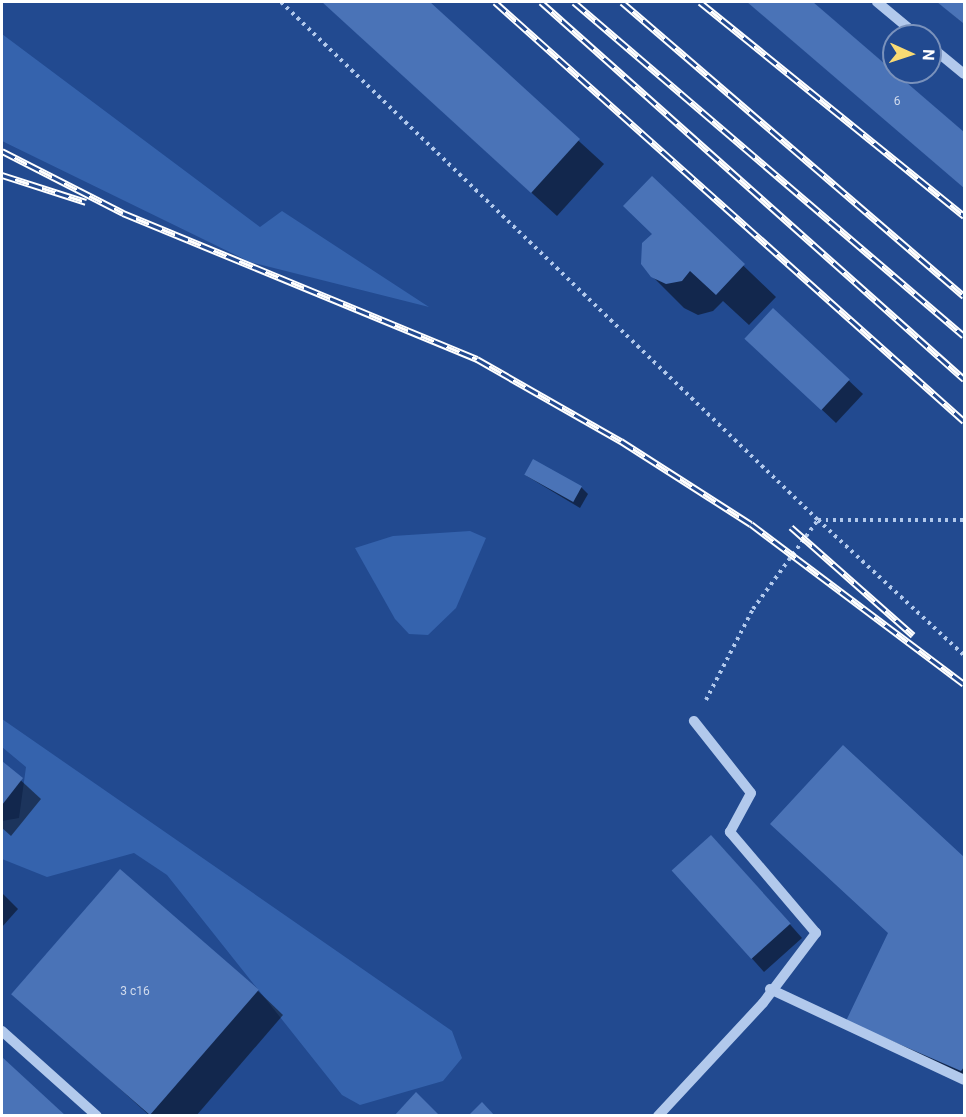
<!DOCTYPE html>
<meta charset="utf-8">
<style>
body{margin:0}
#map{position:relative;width:966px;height:1117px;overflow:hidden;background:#224a90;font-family:Roboto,sans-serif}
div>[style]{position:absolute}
.green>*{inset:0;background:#3563ad}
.shadow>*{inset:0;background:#0007}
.building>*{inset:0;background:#4a73b7;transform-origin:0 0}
.path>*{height:4px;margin-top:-2px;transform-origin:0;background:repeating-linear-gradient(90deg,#b2c9ec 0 3px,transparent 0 7.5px)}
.minor>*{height:10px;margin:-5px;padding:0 5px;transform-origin:5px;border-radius:5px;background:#b2c9ec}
.rail>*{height:7px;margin-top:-3.5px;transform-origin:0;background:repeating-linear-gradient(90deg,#224a90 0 14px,#fff 0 28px);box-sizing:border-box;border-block:2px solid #fff}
span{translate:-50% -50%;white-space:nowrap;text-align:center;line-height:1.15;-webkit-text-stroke:4.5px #224a90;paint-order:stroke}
.number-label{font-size:12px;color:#d2dced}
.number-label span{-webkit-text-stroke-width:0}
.frame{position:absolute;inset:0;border:3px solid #fff;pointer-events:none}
.north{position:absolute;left:882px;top:24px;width:60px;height:60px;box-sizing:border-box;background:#224a90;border:2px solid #7a92bc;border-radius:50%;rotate:93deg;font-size:16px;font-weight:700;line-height:24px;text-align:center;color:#fff}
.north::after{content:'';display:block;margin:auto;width:21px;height:27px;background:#f9db74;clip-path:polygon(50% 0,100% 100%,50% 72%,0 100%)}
</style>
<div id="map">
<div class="green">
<i style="clip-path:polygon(2px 34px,260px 227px,282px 211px,429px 307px,250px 262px,2px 141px)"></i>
<i style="clip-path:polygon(470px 531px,486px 538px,456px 608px,428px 635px,409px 634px,395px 619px,355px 548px,393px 536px)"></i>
<i style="clip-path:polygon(2px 719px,452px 1031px,462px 1058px,443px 1081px,360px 1105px,342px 1095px,167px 875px,134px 853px,47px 877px,2px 859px,2px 821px,19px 818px,26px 767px,2px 747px)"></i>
</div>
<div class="shadow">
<i style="clip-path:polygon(323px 2px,427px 2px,604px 164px,557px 216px)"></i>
<i style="clip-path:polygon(748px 2px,812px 2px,964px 133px,964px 187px)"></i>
<i style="clip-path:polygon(938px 2px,964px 2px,964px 24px)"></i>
<i style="clip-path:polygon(652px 178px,776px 297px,749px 325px,723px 301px,713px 311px,698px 315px,684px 308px,652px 276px)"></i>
<i style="clip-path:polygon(774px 310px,863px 394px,836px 423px,761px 352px)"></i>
<i style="clip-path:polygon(525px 475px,581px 487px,588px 494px,580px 508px)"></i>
<i style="clip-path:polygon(843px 747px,964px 859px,964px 1079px,861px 1034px,889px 934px)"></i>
<i style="clip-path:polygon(2px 763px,41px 799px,11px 836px,2px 828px)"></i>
<i style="clip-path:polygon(724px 850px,802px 938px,764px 972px,673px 870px)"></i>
<i style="clip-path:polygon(2px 893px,18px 909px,2px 927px)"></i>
<i style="clip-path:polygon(258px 991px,283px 1015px,196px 1116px,150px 1116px,14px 993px)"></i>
<i style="clip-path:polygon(2px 1059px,64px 1116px,2px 1116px)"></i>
</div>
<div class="building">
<i style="clip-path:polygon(322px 2px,430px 2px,580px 139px,531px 193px)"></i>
<i style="clip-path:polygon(747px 2px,813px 2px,964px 132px,964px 188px)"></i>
<i style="clip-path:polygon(937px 2px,964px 2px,964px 24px)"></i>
<i style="clip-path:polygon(652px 176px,745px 264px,716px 295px,690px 271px,682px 281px,666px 284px,651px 277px,641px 264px,642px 243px,652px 234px,623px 206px)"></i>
<i style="left:773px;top:308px;width:105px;height:42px;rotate:43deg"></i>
<i style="left:533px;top:459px;width:56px;height:18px;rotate:29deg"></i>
<i style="clip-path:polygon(843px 745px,964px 857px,964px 1067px,961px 1071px,846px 1021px,888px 933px,770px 824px)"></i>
<i style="clip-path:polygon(2px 761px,23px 778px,2px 805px)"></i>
<i style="left:711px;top:835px;width:119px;height:53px;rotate:48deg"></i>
<i style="left:120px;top:869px;width:184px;height:166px;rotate:41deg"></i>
<i style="clip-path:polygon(2px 1057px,66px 1116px,2px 1116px)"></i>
<i style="clip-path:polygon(416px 1092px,440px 1116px,394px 1116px)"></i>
<i style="clip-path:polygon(482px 1102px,495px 1116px,468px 1116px)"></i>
</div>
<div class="path">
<i style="left:281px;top:2px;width:746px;rotate:43.97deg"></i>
<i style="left:818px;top:520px;width:199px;rotate:42.8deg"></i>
<i style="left:818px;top:520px;width:146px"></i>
<i style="left:706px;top:700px;width:102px;rotate:-62.7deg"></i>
<i style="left:753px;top:609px;width:110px;rotate:-53.9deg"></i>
</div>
<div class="minor">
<i style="left:877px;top:2px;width:53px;rotate:39.7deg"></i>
<i style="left:930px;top:46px;width:44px;rotate:39.5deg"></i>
<i style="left:770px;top:989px;width:214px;rotate:25.1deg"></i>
<i style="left:2px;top:1031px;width:127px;rotate:41.8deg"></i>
<i style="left:658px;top:1116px;width:154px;rotate:-47.1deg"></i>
<i style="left:763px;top:1003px;width:88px;rotate:-52.9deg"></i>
<i style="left:816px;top:933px;width:133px;rotate:-130.4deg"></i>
<i style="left:730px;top:832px;width:44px;rotate:-61.7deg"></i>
<i style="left:751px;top:793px;width:92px;rotate:-128.4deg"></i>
</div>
<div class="rail">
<i style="left:495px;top:2px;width:629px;rotate:41.78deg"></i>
<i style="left:541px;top:2px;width:567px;rotate:41.71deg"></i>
<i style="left:574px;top:2px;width:513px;rotate:40.58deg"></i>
<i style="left:622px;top:2px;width:451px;rotate:40.7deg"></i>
<i style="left:700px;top:2px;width:340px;rotate:39deg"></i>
<i style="left:2px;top:151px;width:136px;rotate:27.1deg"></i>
<i style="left:123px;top:213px;width:383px;rotate:22.4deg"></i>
<i style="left:477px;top:359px;width:166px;rotate:29.7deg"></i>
<i style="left:621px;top:441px;width:154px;rotate:32.6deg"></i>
<i style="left:751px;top:524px;width:266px;rotate:36.9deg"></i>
<i style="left:2px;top:175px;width:88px;rotate:17.8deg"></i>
<i style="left:791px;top:527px;width:163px;rotate:41.5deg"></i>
</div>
<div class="number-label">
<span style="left:897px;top:102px">6</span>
<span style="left:135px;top:992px">3 с16</span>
</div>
<div class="frame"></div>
<div class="north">N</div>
</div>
